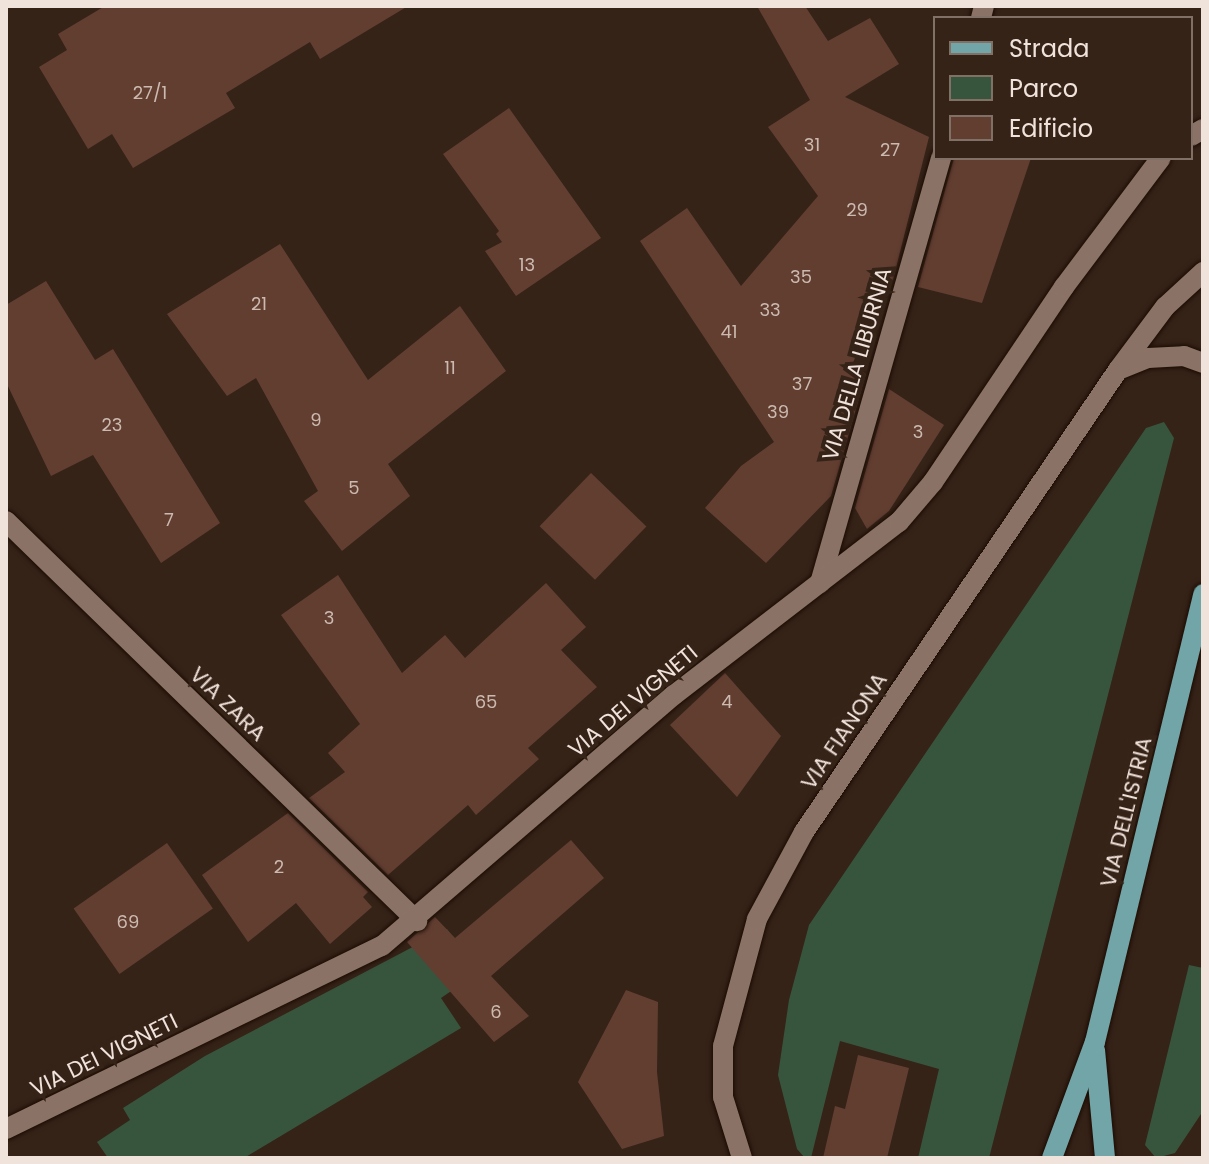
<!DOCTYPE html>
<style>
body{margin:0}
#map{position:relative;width:1209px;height:1164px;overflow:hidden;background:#362318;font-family:Poppins,sans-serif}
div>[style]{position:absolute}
.green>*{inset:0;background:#37553d}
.building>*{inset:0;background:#623e31;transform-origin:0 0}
.roads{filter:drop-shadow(0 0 2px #1c0c03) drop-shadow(0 0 2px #1c0c03)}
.minor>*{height:20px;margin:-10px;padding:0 10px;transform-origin:10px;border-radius:10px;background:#8a7366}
.primary>*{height:20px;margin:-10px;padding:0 10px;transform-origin:10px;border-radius:10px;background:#72a5a8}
span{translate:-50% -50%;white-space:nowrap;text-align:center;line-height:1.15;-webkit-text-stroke:8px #362318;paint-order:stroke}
.number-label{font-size:18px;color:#ccbab0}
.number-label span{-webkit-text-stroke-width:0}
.street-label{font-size:22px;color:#f0e3db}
.frame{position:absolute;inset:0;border:8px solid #f0e3db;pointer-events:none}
.legend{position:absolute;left:933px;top:16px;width:260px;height:144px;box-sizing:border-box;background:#362318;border:2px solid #807066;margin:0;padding:10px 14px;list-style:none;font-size:24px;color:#f0e3db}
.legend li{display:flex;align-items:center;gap:16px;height:40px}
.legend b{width:40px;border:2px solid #807066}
</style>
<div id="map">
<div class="green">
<i style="clip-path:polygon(1164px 422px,1174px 438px,989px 1158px,918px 1158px,939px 1069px,840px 1041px,811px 1158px,805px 1158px,797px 1149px,778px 1075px,789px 1000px,809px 925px,1146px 428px)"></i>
<i style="clip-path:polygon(447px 929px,479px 972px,441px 998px,461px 1028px,244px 1158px,108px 1158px,97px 1142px,130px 1120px,123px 1108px,205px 1056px)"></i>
<i style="clip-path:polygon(1189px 965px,1203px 968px,1203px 1111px,1175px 1153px,1156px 1158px,1145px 1145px)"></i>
</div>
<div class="building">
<i style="clip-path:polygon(105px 6px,408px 6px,320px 59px,310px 42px,226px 93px,235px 108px,133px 168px,112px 134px,88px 149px,39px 67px,67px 50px,58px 34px)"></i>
<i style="clip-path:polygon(757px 6px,805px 6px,828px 41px,870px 18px,899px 64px,845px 97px,929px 137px,893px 280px,883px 278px,852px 366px,866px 374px,831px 496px,766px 563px,705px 508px,741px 466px,774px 442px,640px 241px,687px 208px,741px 286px,818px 196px,768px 127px,810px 100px)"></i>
<i style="clip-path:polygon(509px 108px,601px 238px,516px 296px,485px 251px,502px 242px,496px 234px,499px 231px,443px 154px)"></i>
<i style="clip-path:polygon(954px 158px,1031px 158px,982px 303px,918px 287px)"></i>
<i style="clip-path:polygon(280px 244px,368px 380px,460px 306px,506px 371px,388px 464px,410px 496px,342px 551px,304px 501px,318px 491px,256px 378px,227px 396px,167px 314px)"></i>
<i style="clip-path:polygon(46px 281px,95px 360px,113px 349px,220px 523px,161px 563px,93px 455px,51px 476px,6px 382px,6px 305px)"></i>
<i style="clip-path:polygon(889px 389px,944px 425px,889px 511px,867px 529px,855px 508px)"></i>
<i style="left:591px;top:473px;width:77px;height:74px;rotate:44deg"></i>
<i style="clip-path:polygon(338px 575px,402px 673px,445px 635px,465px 658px,546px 583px,586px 627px,561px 650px,597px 687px,528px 748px,539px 759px,476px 815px,468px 805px,388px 875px,309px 798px,345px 772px,328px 753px,360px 724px,281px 615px)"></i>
<i style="clip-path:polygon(725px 673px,781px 736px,737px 797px,670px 725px)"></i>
<i style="clip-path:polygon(288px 813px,368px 892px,363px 897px,372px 907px,330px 944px,296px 903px,248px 942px,202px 875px)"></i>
<i style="clip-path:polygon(571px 840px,604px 878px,491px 976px,529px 1016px,494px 1042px,407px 942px,435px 917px,455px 938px)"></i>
<i style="left:167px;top:843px;width:80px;height:114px;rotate:55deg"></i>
<i style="clip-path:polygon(626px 990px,658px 1002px,657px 1072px,664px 1136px,622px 1149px,578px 1082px)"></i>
<i style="clip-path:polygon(858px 1055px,909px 1068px,887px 1158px,823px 1158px,835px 1106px,845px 1109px)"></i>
</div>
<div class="roads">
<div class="minor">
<i style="left:981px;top:18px;width:12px;rotate:-76deg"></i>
<i style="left:1191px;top:136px;width:14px;rotate:-30deg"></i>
<i style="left:1118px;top:370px;width:32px;rotate:-22deg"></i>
<i style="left:1148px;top:358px;width:36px;rotate:-3deg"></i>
<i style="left:1184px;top:356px;width:20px;rotate:20deg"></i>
<i style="left:6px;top:521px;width:574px;rotate:44.22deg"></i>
<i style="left:820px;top:583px;width:442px;rotate:-74.1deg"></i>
<i style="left:6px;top:1129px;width:418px;rotate:-26deg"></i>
<i style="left:382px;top:946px;width:385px;rotate:-40.7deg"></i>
<i style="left:674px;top:695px;width:284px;rotate:-37.6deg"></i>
<i style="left:899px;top:522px;width:52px;rotate:-49.6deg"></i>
<i style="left:933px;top:482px;width:235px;rotate:-56.1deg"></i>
<i style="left:1064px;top:287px;width:161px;rotate:-53.1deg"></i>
<i style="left:742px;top:1158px;width:64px;rotate:-107.3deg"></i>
<i style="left:723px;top:1097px;width:51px;rotate:-90deg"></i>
<i style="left:723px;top:1046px;width:131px;rotate:-75deg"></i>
<i style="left:757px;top:919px;width:99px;rotate:-61.6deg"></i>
<i style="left:804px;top:832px;width:559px;rotate:-55.8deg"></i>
<i style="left:1118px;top:370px;width:79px;rotate:-53.3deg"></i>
<i style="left:1165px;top:307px;width:52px;rotate:-42.6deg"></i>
</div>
<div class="primary">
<i style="left:1095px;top:1050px;width:108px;rotate:84.7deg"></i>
<i style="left:1052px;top:1158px;width:124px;rotate:-69.7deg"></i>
<i style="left:1095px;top:1042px;width:461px;rotate:-76.4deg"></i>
</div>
</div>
<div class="number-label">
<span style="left:150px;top:93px">27/1</span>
<span style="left:812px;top:145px">31</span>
<span style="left:890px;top:150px">27</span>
<span style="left:857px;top:210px">29</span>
<span style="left:527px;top:265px">13</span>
<span style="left:801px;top:277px">35</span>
<span style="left:259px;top:304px">21</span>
<span style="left:770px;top:310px">33</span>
<span style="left:729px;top:332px">41</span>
<span style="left:450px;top:368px">11</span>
<span style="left:802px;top:384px">37</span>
<span style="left:778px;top:412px">39</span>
<span style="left:316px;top:420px">9</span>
<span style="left:112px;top:425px">23</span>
<span style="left:918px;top:432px">3</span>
<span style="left:354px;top:488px">5</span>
<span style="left:169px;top:520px">7</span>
<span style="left:329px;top:618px">3</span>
<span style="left:486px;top:702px">65</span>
<span style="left:727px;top:702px">4</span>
<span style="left:279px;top:867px">2</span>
<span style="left:128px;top:922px">69</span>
<span style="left:496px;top:1012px">6</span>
</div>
<div class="street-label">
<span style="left:857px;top:364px;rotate:-74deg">VIA DELLA LIBURNIA</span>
<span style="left:633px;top:701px;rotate:-40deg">VIA DEI VIGNETI</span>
<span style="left:228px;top:704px;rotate:44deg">VIA ZARA</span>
<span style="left:844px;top:731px;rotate:-56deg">VIA FIANONA</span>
<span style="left:1126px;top:812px;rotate:-76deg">VIA DELL'ISTRIA</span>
<span style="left:104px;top:1055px;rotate:-26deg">VIA DEI VIGNETI</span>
</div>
<div class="frame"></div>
<ul class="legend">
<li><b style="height:10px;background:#72a5a8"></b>Strada</li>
<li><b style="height:22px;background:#37553d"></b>Parco</li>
<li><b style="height:22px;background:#623e31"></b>Edificio</li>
</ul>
</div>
